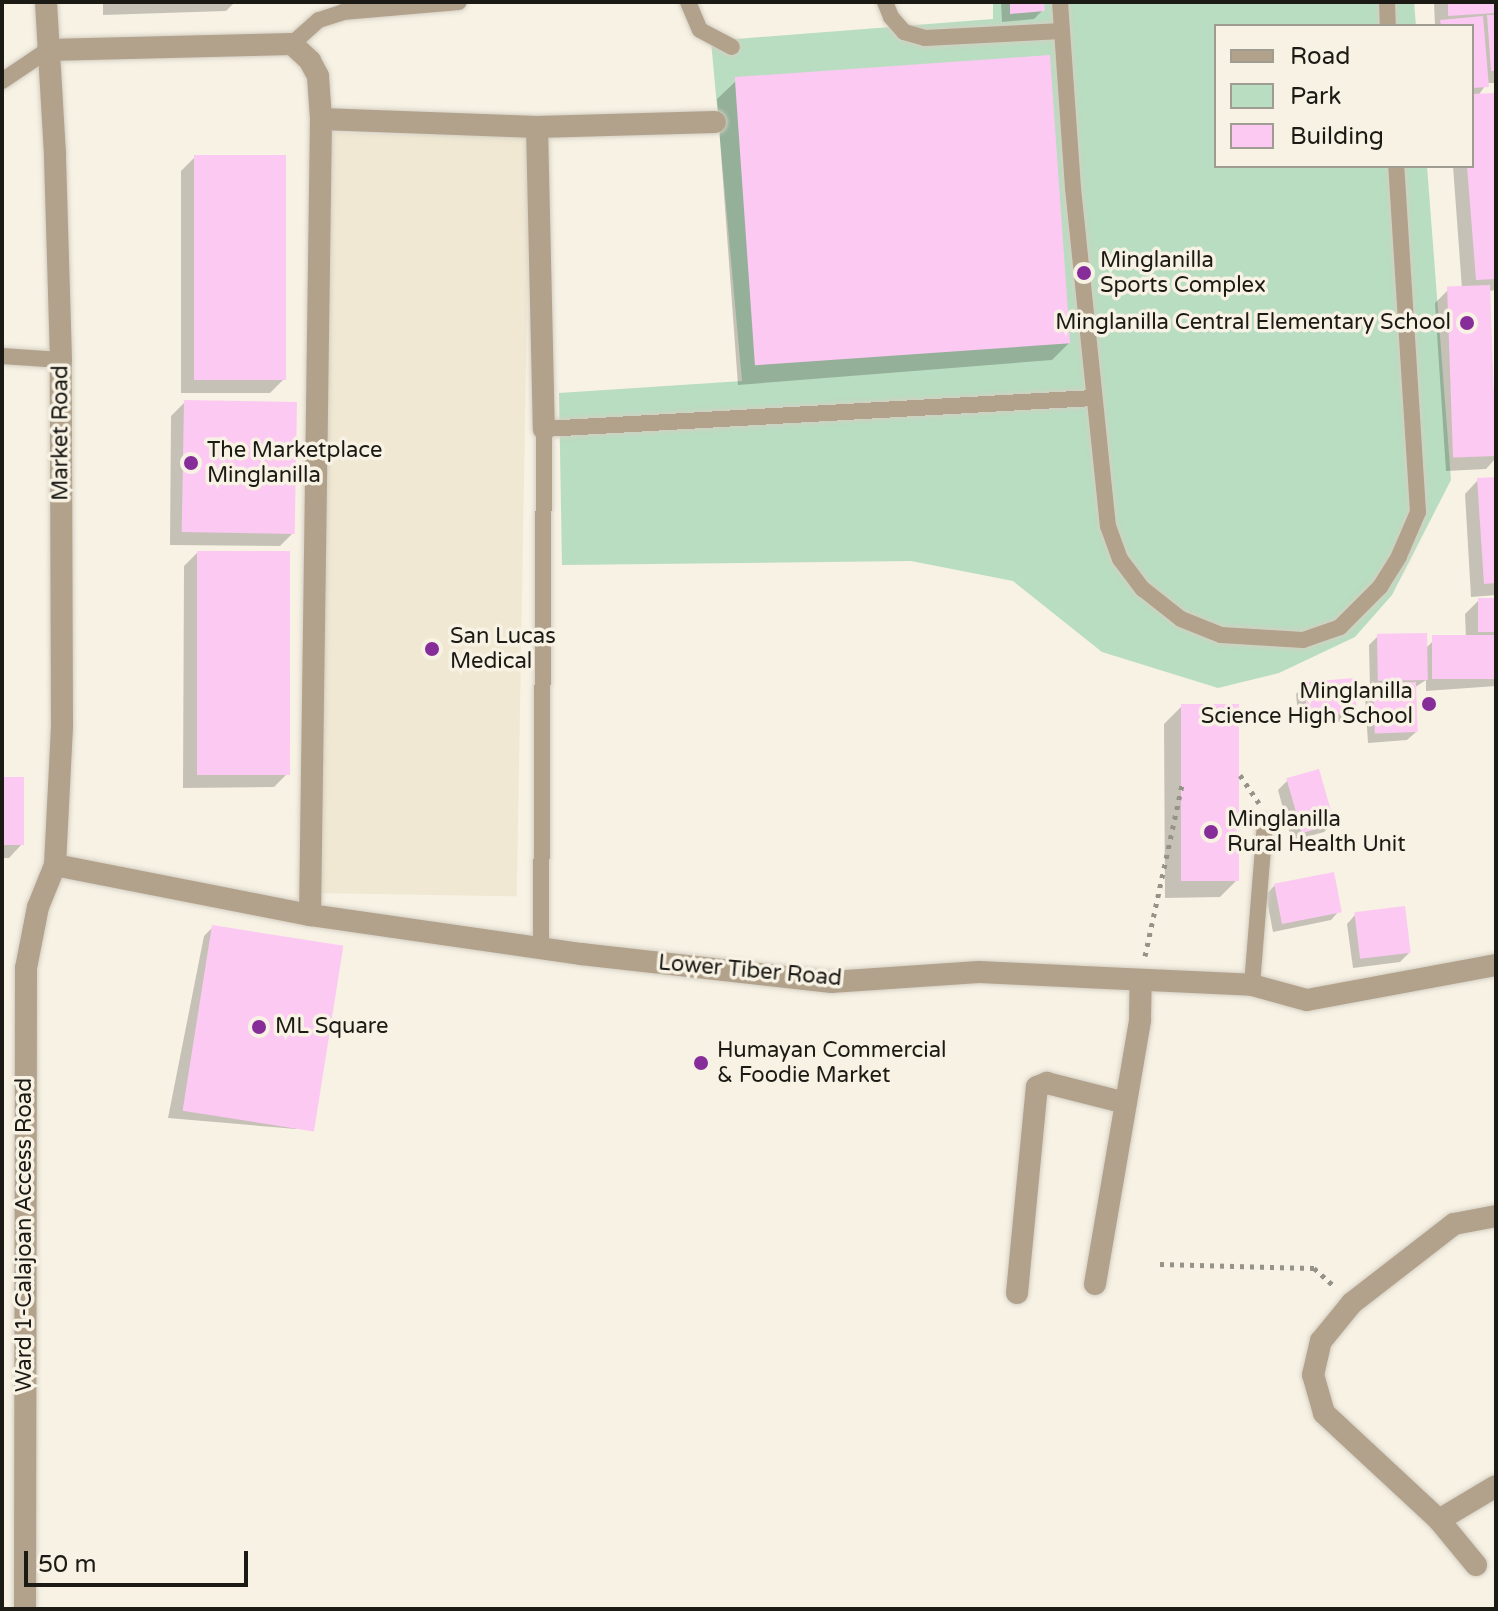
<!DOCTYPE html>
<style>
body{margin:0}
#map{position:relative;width:1498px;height:1611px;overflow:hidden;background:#f7f2e4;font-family:"Varela Round",sans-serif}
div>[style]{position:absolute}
.medical>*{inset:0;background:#f0e8d2;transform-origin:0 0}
.green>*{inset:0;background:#b9ddc0}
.shadow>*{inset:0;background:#0003}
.building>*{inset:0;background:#fcc9f3;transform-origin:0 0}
.path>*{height:5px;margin-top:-2.5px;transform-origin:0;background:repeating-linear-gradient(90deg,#959288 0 4px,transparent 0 10px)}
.roads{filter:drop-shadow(0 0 2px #d4cfc3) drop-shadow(0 0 2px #d4cfc3)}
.service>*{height:16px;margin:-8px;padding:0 8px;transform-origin:8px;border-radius:8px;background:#b2a28c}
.minor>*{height:22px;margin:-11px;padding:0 11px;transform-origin:11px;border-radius:11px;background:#b2a28c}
.dots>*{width:22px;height:22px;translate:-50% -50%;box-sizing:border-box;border:4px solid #f7f2e4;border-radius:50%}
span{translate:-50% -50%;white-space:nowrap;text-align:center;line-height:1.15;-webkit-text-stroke:7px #f7f2e4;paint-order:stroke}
.poi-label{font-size:22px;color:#1c1a15}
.left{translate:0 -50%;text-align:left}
.right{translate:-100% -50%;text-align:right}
.street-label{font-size:22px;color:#1c1a15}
.frame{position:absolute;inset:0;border:4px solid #1c1a15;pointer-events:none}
.legend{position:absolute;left:1214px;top:24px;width:260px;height:144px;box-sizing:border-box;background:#f7f2e4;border:2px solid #9f9c91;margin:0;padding:10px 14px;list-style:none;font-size:24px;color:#1c1a15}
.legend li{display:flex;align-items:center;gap:16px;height:40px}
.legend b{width:40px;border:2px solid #9f9c91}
.scale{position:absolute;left:24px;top:1551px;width:224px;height:36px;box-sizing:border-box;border:4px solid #1c1a15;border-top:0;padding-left:10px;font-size:24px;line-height:28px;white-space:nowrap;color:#1c1a15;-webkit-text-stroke:6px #f7f2e4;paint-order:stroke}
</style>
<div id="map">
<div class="medical">
<i style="left:327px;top:133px;width:203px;height:760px;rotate:1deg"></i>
</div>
<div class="green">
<i style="clip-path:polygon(993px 2px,1414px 2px,1416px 26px,1216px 26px,1216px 166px,1427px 166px,1451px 480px,1392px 595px,1355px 637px,1279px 673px,1218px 688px,1102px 652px,1013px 581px,911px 561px,562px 565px,559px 393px,742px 381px,711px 41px,993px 19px)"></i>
</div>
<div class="shadow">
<i style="clip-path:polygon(103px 2px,235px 2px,226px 11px,103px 15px)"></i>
<i style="clip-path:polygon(1001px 2px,1042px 2px,1043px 10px,1034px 19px,1002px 22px)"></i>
<i style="clip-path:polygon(1434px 2px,1496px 2px,1496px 83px,1487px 83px,1478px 96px,1496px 95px,1496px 290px,1489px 291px,1496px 458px,1486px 469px,1446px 471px,1435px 303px,1448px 290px,1462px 289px,1453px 166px,1472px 166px,1472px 26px,1435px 26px)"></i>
<i style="clip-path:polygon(736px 81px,1070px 342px,1052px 360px,738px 385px,717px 99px)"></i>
<i style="clip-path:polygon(195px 157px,284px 379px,270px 393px,181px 393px,181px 171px)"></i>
<i style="clip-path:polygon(185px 402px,294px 532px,280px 546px,170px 545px,171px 416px)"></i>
<i style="clip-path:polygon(1496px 479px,1496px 595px,1471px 597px,1465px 494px,1478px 480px)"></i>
<i style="clip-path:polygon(197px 553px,287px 774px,274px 787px,183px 788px,184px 566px)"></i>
<i style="clip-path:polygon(1479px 600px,1496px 600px,1496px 686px,1426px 691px,1426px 680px,1414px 688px,1416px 732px,1407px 740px,1368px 743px,1365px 695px,1370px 690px,1369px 645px,1378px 636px,1426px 648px,1433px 641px,1466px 639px,1465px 614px)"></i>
<i style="clip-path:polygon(1304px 686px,1355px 712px,1346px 721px,1299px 726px,1296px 694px)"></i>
<i style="clip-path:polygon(1182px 706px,1238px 879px,1220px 897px,1165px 898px,1164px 724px)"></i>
<i style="clip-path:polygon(2px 780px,22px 844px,9px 858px,2px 858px)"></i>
<i style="clip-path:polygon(1287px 781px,1333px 823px,1324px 832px,1292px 841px,1278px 790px)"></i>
<i style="clip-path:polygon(1274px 886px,1339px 911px,1331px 920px,1273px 932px,1266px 895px)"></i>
<i style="clip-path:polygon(1355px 915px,1409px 953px,1400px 962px,1353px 968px,1347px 924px)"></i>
<i style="clip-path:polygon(213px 927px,305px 1120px,296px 1129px,168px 1118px,204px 936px)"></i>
</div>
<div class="building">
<i style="clip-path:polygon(1010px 2px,1044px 2px,1045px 11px,1010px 14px)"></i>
<i style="clip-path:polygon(1448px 2px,1496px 2px,1496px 13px,1448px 16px)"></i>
<i style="clip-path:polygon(1487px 15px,1496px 15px,1496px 71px,1491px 71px)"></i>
<i style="clip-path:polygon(1483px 16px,1489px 87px,1472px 88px,1472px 26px,1441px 26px,1440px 20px)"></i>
<i style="left:1050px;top:55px;width:289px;height:316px;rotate:86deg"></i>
<i style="clip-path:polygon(1496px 93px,1496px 279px,1476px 280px,1467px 166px,1472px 166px,1472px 94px)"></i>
<i style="left:194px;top:155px;width:92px;height:225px"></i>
<i style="left:1490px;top:285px;width:171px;height:43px;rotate:88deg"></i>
<i style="left:184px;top:400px;width:113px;height:132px;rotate:1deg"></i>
<i style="clip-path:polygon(1496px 477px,1496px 583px,1484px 584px,1477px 478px)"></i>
<i style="left:197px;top:551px;width:93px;height:224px"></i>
<i style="left:1478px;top:598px;width:18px;height:34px"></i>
<i style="left:1427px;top:633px;width:47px;height:50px;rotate:89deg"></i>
<i style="left:1496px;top:635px;width:44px;height:64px;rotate:90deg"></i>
<i style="left:1354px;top:678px;width:35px;height:50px;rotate:85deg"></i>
<i style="left:1416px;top:682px;width:50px;height:43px;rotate:88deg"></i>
<i style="left:1181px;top:704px;width:58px;height:177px"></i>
<i style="left:1319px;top:769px;width:57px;height:34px;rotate:74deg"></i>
<i style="left:24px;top:777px;width:68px;height:22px;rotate:90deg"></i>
<i style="left:1334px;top:872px;width:41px;height:61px;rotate:79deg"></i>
<i style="left:1405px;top:906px;width:47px;height:51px;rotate:83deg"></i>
<i style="left:212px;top:925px;width:133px;height:188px;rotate:9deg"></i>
</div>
<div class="path">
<i style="left:1240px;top:775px;width:34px;rotate:56deg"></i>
<i style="left:1145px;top:956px;width:175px;rotate:-77.8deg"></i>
<i style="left:1160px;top:1264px;width:154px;rotate:1.5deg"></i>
<i style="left:1314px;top:1268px;width:27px;rotate:42deg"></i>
</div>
<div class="roads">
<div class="service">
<i style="left:688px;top:2px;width:30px;rotate:67deg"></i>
<i style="left:700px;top:30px;width:36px;rotate:28deg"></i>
<i style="left:885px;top:2px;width:16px;rotate:68deg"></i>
<i style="left:891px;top:17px;width:20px;rotate:49deg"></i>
<i style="left:904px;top:32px;width:22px;rotate:16deg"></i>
<i style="left:925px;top:38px;width:137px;rotate:-2.9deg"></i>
<i style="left:1060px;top:2px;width:186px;rotate:86deg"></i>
<i style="left:1073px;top:188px;width:340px;rotate:84.1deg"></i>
<i style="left:1108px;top:526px;width:35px;rotate:70deg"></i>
<i style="left:1120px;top:559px;width:38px;rotate:53deg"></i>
<i style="left:1143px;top:589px;width:48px;rotate:38.3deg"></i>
<i style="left:1181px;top:619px;width:43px;rotate:21.8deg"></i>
<i style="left:1221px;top:635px;width:82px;rotate:3.5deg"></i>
<i style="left:1303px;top:640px;width:39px;rotate:-19deg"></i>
<i style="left:1340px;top:627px;width:57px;rotate:-45deg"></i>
<i style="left:1380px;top:587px;width:36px;rotate:-58deg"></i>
<i style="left:1399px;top:556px;width:48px;rotate:-66.6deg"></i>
<i style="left:1418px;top:512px;width:347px;rotate:-93.6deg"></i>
<i style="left:1387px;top:2px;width:24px;rotate:88deg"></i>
<i style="left:292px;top:44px;width:36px;rotate:-42deg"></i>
<i style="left:319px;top:20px;width:25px;rotate:-18deg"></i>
<i style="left:343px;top:12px;width:116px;rotate:-4.9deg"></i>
<i style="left:2px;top:81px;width:55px;rotate:-34deg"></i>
<i style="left:2px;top:356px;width:59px;rotate:3.9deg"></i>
<i style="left:541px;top:948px;width:519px;rotate:-89.67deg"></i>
<i style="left:544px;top:429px;width:550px;rotate:-3.23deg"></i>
<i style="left:1252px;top:985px;width:163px;rotate:-85.4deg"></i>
</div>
<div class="minor">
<i style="left:48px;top:50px;width:244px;rotate:-1.4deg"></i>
<i style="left:292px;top:44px;width:25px;rotate:43deg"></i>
<i style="left:310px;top:61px;width:17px;rotate:62deg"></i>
<i style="left:318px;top:76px;width:43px;rotate:86deg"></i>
<i style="left:321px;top:119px;width:796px;rotate:90.79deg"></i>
<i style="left:321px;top:119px;width:216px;rotate:2.1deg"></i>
<i style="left:537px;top:127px;width:178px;rotate:-1.6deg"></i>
<i style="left:537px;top:127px;width:302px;rotate:88.7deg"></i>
<i style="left:55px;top:865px;width:260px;rotate:11.1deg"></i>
<i style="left:310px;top:915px;width:274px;rotate:8.2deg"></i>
<i style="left:581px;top:954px;width:252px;rotate:6.4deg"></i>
<i style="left:831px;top:982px;width:148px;rotate:-3.9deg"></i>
<i style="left:979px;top:972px;width:273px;rotate:2.7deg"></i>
<i style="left:1252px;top:985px;width:57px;rotate:15.3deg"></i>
<i style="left:1307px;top:1000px;width:192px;rotate:-10.5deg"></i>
<i style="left:1095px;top:1284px;width:268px;rotate:-80.3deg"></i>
<i style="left:1140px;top:1020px;width:39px;rotate:-89deg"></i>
<i style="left:1017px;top:1293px;width:207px;rotate:-84.5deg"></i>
<i style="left:1037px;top:1087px;width:11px;rotate:-22deg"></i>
<i style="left:1047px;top:1083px;width:81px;rotate:14.2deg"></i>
<i style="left:1439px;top:1520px;width:66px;rotate:-30.8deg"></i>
<i style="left:1476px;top:1565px;width:58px;rotate:-129.4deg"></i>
<i style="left:1439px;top:1520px;width:157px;rotate:-137.1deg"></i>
<i style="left:1324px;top:1413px;width:40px;rotate:-106deg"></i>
<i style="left:1313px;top:1375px;width:35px;rotate:-77deg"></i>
<i style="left:1321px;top:1341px;width:49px;rotate:-50.8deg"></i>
<i style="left:1352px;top:1303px;width:129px;rotate:-37.8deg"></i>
<i style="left:1454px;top:1224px;width:43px;rotate:-10.8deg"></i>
<i style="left:25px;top:1609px;width:641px;rotate:-89.91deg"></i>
<i style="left:26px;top:968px;width:62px;rotate:-78.9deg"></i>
<i style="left:38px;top:907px;width:45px;rotate:-68deg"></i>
<i style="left:55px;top:865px;width:140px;rotate:-87.1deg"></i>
<i style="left:62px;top:725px;width:365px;rotate:-90.2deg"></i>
<i style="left:61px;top:360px;width:206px;rotate:-91.7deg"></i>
<i style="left:55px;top:154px;width:152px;rotate:-93.4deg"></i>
</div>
</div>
<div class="dots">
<i style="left:1084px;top:273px;background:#872d99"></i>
<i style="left:1467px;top:323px;background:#872d99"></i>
<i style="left:191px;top:463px;background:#872d99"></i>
<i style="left:432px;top:649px;background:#872d99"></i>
<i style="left:1429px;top:704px;background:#872d99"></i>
<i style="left:1211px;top:832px;background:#872d99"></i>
<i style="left:259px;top:1027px;background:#872d99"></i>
<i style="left:701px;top:1063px;background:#872d99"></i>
</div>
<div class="poi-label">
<span class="left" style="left:1100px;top:273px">Minglanilla<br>Sports Complex</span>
<span class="right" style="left:1451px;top:323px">Minglanilla Central Elementary School</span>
<span class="left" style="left:207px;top:463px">The Marketplace<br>Minglanilla</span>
<span class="left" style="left:450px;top:649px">San Lucas<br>Medical</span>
<span class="right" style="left:1413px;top:704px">Minglanilla<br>Science High School</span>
<span class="left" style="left:1227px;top:832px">Minglanilla<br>Rural Health Unit</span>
<span class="left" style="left:275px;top:1027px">ML Square</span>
<span class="left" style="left:717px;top:1063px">Humayan Commercial<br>&amp; Foodie Market</span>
</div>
<div class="street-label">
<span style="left:61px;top:433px;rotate:-90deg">Market Road</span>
<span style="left:750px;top:971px;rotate:5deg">Lower Tiber Road</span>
<span style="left:25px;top:1235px;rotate:-90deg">Ward 1-Calajoan Access Road</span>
</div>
<div class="frame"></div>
<ul class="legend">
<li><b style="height:10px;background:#b2a28c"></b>Road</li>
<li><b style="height:22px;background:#b9ddc0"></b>Park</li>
<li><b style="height:22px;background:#fcc9f3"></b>Building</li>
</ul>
<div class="scale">50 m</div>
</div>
